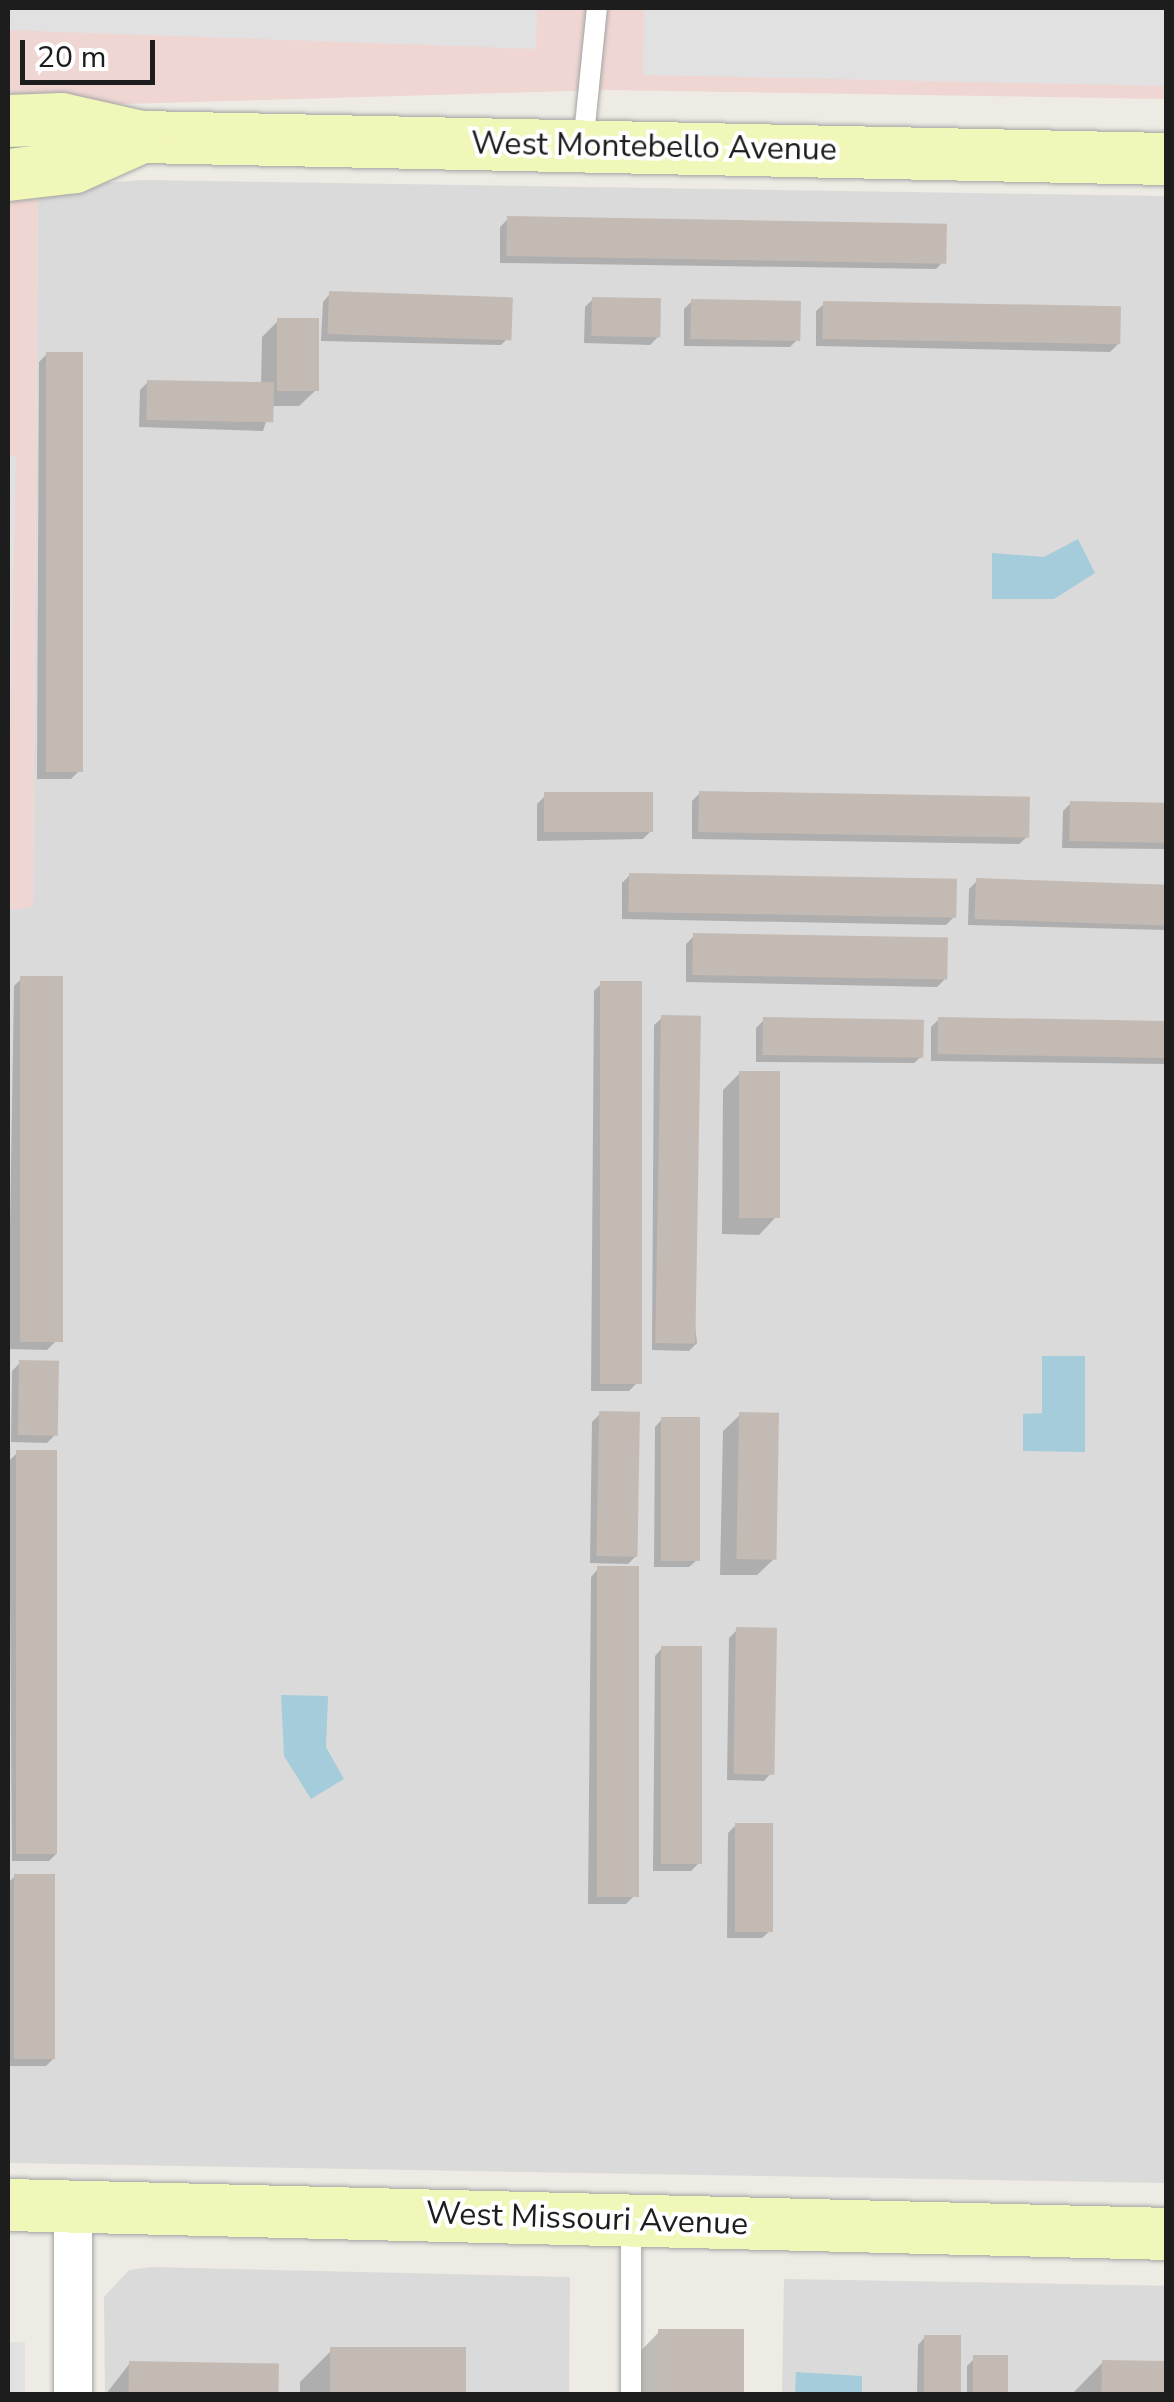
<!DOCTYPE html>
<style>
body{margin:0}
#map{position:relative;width:1174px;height:2402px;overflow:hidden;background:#eeebe4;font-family:"Nunito Sans",sans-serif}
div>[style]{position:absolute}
.residential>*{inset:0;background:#dbdada;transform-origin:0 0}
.commercial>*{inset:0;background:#efd6d3}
.parking>*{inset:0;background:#e1e1e1;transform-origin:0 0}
.water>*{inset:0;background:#a5ccdb}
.shadow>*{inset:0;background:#0003}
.building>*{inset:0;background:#c3bab3;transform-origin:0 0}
.roads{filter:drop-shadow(0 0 2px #a4a4a4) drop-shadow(0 0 2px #a4a4a4)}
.lane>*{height:20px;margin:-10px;padding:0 10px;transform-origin:10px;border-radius:10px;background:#fff}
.street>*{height:38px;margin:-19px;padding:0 19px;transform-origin:19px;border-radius:19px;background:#fff}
.secondary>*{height:52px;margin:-26px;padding:0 26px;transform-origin:26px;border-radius:26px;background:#f1f7b9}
span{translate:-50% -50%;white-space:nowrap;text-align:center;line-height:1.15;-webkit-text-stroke:8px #fff;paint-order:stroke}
.street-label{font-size:32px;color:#1d1d1d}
.frame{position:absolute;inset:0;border:10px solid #1d1d1d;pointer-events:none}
.scale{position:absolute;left:20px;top:40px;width:135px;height:45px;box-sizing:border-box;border:5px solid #1d1d1d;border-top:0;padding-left:12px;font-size:30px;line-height:35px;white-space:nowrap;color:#1d1d1d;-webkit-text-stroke:8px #fff;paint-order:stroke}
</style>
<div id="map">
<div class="residential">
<i style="clip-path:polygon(145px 180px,1166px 196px,1166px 2183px,8px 2163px,9px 910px,33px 906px,38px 187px)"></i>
<i style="clip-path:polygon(152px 2267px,570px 2277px,569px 2394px,105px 2394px,104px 2297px,129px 2270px)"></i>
<i style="left:784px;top:2279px;width:382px;height:115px;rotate:1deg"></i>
</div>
<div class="commercial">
<i style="clip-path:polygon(8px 8px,1166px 8px,1166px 99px,607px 90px,18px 107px,8px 101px)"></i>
<i style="clip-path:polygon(38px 187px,33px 907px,9px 910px,8px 1299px,8px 195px)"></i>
</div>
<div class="parking">
<i style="clip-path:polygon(8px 8px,537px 8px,536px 49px,8px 30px)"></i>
<i style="clip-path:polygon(644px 8px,1166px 8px,1166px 86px,643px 75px)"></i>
<i style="clip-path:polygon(8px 456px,16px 456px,8px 832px)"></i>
<i style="left:8px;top:2342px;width:17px;height:52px"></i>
</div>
<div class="water">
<i style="clip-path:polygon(1078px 539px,1095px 573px,1054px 599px,992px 599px,992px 553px,1044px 557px)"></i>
<i style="clip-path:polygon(1042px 1356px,1085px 1356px,1085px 1452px,1023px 1451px,1023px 1414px,1042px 1413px)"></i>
<i style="clip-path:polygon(281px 1695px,328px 1696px,326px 1747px,344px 1779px,311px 1799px,284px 1756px)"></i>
<i style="clip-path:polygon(796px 2372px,862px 2376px,862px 2394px,795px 2394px)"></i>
</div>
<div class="shadow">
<i style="clip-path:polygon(508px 219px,944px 261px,936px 269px,500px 263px,500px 227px)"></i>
<i style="clip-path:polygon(330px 294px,509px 337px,501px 345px,321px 341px,323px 302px)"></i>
<i style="clip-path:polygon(593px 299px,658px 337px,650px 345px,584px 343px,585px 307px)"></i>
<i style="clip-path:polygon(692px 301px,798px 339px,790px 347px,684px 346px,684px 309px)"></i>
<i style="clip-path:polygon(824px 304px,1118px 344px,1110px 352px,816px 346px,816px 311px)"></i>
<i style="clip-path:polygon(278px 321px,316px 390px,299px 406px,271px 406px,263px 431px,139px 427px,140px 390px,148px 382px,261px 386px,262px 337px)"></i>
<i style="clip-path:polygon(47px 354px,79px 771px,71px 779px,37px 779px,39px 362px)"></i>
<i style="clip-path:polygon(700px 793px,1027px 837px,1019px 844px,692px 839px,692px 801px)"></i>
<i style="clip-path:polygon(545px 796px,651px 831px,643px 839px,537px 841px,537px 804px)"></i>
<i style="clip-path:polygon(1071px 803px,1166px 804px,1166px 849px,1062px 848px,1063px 811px)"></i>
<i style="clip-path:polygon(630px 875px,954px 917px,946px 925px,622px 919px,622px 883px)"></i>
<i style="clip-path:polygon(977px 881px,1166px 885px,1166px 930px,968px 925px,969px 889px)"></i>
<i style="clip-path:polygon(694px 936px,945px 979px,937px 987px,686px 982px,686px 944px)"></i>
<i style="clip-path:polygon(22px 978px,55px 1342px,47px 1350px,8px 1349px,14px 986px)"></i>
<i style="clip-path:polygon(602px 983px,637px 1383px,629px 1391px,591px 1391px,594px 991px)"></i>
<i style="clip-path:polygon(662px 1018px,697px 1343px,689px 1351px,652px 1350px,654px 1025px)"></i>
<i style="clip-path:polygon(939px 1019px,1166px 1022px,1166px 1064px,931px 1061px,931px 1027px)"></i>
<i style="clip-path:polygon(764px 1020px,922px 1056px,914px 1063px,756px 1062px,756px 1028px)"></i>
<i style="clip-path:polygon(740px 1073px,775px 1218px,759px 1235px,722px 1234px,723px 1090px)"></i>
<i style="clip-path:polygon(20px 1363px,55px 1435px,47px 1443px,11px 1442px,12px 1371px)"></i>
<i style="clip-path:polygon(600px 1414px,636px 1556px,628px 1564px,590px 1563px,592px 1422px)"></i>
<i style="clip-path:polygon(740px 1415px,774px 1559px,757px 1575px,720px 1575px,723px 1431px)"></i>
<i style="clip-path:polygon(662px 1419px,697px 1560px,689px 1567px,654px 1567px,655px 1427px)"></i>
<i style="clip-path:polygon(17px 1453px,57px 1853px,49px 1861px,12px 1861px,9px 1461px)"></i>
<i style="clip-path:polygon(598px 1569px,634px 1896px,626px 1904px,588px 1904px,591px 1577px)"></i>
<i style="clip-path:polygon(737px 1630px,771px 1773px,764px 1781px,727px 1780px,729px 1638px)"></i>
<i style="clip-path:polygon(662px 1648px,699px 1863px,691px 1871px,653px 1871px,655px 1656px)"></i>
<i style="clip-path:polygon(736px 1825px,770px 1931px,762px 1938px,727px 1938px,728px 1833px)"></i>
<i style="clip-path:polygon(15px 1876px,54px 2058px,46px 2066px,8px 2066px,8px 1883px)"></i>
<i style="clip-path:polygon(659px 2332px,742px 2332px,741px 2394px,628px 2394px,629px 2363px)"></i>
<i style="clip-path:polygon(925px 2337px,959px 2337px,958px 2394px,917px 2394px,918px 2345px)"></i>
<i style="clip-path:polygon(463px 2349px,464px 2394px,300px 2394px,300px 2382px,331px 2351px)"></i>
<i style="clip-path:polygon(975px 2358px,1005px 2358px,1005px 2394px,967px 2394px,967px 2366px)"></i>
<i style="clip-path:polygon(1103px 2362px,1166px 2364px,1166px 2394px,1072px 2394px)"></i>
<i style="clip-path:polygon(130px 2363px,277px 2365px,276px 2394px,106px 2394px)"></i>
</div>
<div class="building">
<i style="left:507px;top:216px;width:440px;height:40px;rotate:1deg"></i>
<i style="left:329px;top:291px;width:184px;height:43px;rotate:2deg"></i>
<i style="left:592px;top:297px;width:69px;height:39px;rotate:1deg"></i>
<i style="left:691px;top:299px;width:110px;height:40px;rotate:1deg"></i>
<i style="left:823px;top:301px;width:298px;height:38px;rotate:1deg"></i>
<i style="left:277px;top:318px;width:42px;height:73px"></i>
<i style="left:46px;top:352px;width:37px;height:420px"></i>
<i style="left:147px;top:380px;width:127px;height:40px;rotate:1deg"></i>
<i style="left:699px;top:791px;width:331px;height:41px;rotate:1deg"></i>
<i style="left:653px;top:792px;width:40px;height:109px;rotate:90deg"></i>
<i style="left:1070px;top:801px;width:96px;height:40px;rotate:1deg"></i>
<i style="left:629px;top:873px;width:328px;height:39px;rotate:1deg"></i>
<i style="left:976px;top:878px;width:190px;height:41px;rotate:2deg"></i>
<i style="left:693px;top:933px;width:255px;height:42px;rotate:1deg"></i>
<i style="left:20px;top:976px;width:43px;height:366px"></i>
<i style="left:600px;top:981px;width:42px;height:403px"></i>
<i style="left:661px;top:1015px;width:40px;height:328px;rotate:1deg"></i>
<i style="left:763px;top:1017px;width:161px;height:38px;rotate:1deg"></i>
<i style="left:938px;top:1017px;width:228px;height:37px;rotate:1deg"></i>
<i style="left:739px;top:1071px;width:41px;height:147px"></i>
<i style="left:19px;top:1360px;width:40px;height:75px;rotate:1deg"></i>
<i style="left:599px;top:1411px;width:41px;height:145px;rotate:1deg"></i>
<i style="left:739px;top:1412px;width:40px;height:147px;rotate:1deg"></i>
<i style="left:661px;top:1417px;width:39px;height:144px"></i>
<i style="left:57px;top:1450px;width:404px;height:41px;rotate:90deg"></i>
<i style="left:597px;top:1566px;width:42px;height:331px"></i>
<i style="left:736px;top:1627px;width:41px;height:147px;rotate:1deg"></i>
<i style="left:661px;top:1646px;width:41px;height:218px"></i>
<i style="left:735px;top:1823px;width:38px;height:109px"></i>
<i style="left:14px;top:1874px;width:41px;height:185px"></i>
<i style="left:658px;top:2329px;width:86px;height:65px"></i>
<i style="left:924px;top:2335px;width:37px;height:59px"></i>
<i style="left:466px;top:2347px;width:47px;height:136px;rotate:90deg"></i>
<i style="left:973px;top:2355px;width:35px;height:39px"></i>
<i style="left:1102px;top:2360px;width:64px;height:34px;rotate:1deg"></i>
<i style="left:129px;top:2361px;width:150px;height:33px;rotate:1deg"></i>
</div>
<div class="roads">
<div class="lane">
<i style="left:583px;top:145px;width:138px;rotate:-84.2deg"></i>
<i style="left:631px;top:2394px;width:172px;rotate:-90deg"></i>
</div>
<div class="street">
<i style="left:73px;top:2206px;width:188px;rotate:90deg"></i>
</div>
<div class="secondary">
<i style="left:8px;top:121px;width:54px;rotate:-2.1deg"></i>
<i style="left:62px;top:119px;width:82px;rotate:12.7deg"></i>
<i style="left:142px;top:137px;width:1024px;rotate:1.23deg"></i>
<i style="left:8px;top:175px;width:67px;rotate:-6.8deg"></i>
<i style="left:75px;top:167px;width:73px;rotate:-24.1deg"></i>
<i style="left:8px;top:2205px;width:1158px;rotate:1.43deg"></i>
</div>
</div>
<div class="street-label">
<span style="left:654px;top:147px;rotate:1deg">West Montebello Avenue</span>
<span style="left:587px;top:2219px;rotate:2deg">West Missouri Avenue</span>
</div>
<div class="frame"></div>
<div class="scale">20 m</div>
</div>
